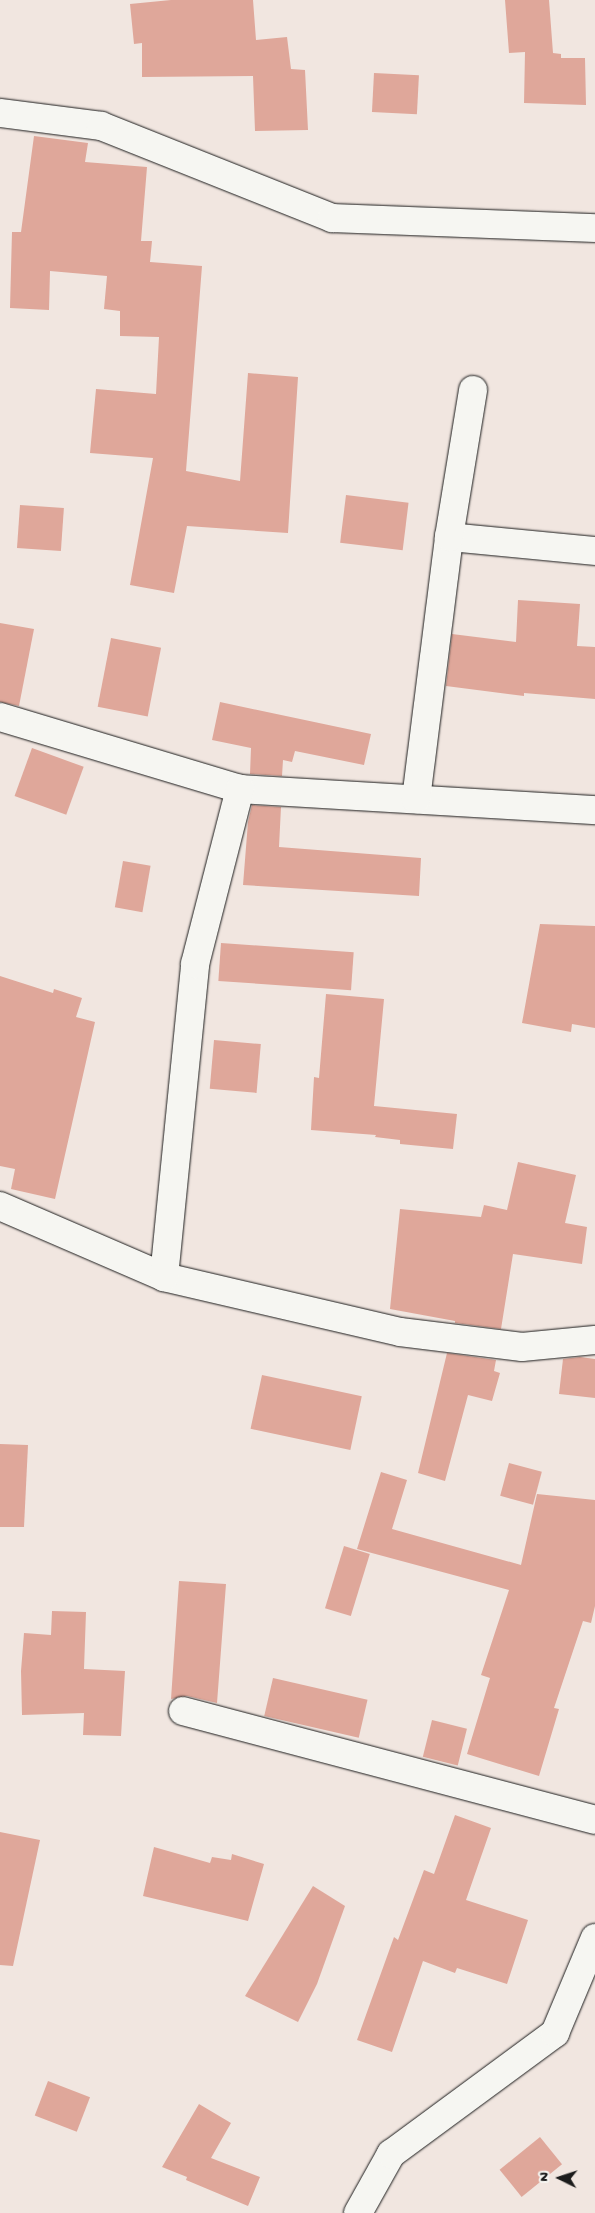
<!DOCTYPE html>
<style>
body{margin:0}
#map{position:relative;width:595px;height:2213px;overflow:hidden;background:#f1e6e0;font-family:"Gochi Hand",sans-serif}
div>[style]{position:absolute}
.building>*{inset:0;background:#dfa79a;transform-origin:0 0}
.roads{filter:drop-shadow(0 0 1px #1c1c1c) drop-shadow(0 0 1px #1c1c1c)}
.street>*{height:28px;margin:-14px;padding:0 14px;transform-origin:14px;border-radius:14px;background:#f6f6f2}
span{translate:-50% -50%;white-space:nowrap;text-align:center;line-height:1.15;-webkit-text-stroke:4.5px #f6f6f2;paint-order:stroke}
.north{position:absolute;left:535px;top:2153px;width:50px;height:50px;-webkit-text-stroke:4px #f6f6f2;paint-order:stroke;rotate:274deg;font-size:14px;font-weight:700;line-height:20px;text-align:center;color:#1c1c1c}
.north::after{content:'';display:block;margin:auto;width:18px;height:22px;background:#1c1c1c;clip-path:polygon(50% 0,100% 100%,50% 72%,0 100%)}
</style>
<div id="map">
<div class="building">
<i style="clip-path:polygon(171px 0,253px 0,256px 40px,287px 37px,291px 69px,305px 70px,308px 130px,255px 131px,253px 76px,142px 77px,142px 43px,134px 44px,130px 4px)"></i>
<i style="clip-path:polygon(505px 0,549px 0,553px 53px,561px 54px,561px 58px,585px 58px,586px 105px,524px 103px,525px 52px,509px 53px)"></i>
<i style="left:374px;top:73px;width:45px;height:39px;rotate:3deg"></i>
<i style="clip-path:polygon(34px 136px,88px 143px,85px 162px,147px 167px,141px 241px,152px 241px,150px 262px,202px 266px,186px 471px,240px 481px,248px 373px,298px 377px,288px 533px,187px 526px,174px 593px,130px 585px,153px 458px,90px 453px,96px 389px,156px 394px,159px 337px,120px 336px,120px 311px,104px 309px,107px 276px,50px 271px,49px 310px,10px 308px,12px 232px,21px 232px)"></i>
<i style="left:346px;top:495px;width:63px;height:48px;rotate:7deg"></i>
<i style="left:20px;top:505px;width:44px;height:43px;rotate:4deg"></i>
<i style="clip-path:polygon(518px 600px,580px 604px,577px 646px,595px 647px,595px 699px,524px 693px,524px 696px,446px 686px,452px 634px,516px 642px)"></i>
<i style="clip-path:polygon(0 623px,34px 629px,19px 706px,0 702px)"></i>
<i style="left:111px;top:638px;width:51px;height:70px;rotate:11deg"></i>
<i style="clip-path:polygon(220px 702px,371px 734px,364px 765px,295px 751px,292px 762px,283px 760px,282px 776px,250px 774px,251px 748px,212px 740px)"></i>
<i style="left:32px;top:748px;width:55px;height:51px;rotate:20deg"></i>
<i style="clip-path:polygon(252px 805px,281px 807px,279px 847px,421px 858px,419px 896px,243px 885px,248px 822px)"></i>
<i style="left:123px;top:861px;width:28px;height:47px;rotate:10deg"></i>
<i style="clip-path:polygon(540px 924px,595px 926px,595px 1028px,572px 1024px,571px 1032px,522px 1023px)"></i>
<i style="left:221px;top:943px;width:133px;height:38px;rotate:4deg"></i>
<i style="clip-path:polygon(0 976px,53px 993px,54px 989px,82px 998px,76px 1017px,95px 1022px,55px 1199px,11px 1189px,15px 1169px,0 1166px)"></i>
<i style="clip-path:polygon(326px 994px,384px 999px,374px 1106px,457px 1114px,453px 1149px,400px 1144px,400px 1140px,375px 1137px,376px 1135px,311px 1130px,314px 1077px,319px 1078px)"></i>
<i style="left:214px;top:1040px;width:47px;height:49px;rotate:5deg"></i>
<i style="clip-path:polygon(518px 1162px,576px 1175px,565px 1223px,587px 1227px,582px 1264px,513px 1254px,501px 1329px,455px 1323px,455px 1321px,390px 1309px,400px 1209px,481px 1217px,484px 1205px,507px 1210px)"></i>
<i style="clip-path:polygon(447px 1353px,496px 1360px,494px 1371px,500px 1373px,492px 1401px,468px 1395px,445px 1481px,418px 1473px)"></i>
<i style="clip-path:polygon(580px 1357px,595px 1359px,595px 1398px,559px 1394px,563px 1359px)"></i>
<i style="left:262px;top:1375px;width:102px;height:55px;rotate:12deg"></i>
<i style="clip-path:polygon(0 1444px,28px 1445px,24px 1527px,0 1527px)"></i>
<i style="left:509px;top:1463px;width:34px;height:34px;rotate:15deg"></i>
<i style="clip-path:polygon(381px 1472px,407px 1480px,392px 1529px,521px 1565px,537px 1494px,595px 1500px,595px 1606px,591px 1623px,583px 1621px,554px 1708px,559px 1709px,539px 1776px,467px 1754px,490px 1678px,481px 1675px,509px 1590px,357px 1549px)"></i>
<i style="left:344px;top:1546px;width:27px;height:65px;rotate:17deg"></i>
<i style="clip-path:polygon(179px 1581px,226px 1584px,217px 1703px,187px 1696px,171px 1699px)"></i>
<i style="clip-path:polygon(52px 1611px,86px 1612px,84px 1669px,125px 1671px,121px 1736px,83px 1735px,84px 1713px,22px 1715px,21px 1671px,24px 1633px,51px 1635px)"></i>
<i style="left:273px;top:1678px;width:97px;height:39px;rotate:13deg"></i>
<i style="left:432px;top:1720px;width:36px;height:38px;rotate:14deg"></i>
<i style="clip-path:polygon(455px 1815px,491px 1828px,466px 1900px,528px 1920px,507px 1984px,457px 1968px,455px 1973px,423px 1961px,392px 2052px,357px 2040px,394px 1937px,398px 1940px,424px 1870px,434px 1874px)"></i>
<i style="clip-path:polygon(0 1832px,40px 1840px,13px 1966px,0 1965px)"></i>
<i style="clip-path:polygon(154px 1847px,210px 1863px,212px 1857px,231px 1860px,232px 1854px,264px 1864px,248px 1921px,143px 1896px)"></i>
<i style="clip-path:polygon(313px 1886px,345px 1906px,317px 1984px,298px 2022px,245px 1996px)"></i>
<i style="left:48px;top:2081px;width:45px;height:37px;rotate:21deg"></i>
<i style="clip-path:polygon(199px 2104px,231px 2123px,211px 2158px,260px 2177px,248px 2206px,186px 2180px,187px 2177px,162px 2167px)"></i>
<i style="left:540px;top:2137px;width:35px;height:52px;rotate:51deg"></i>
</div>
<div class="roads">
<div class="street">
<i style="left:0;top:113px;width:102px;rotate:7.3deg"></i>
<i style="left:101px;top:126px;width:249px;rotate:21.7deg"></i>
<i style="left:332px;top:218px;width:263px;rotate:2.2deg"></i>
<i style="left:449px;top:537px;width:147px;rotate:5.5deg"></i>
<i style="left:0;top:717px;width:251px;rotate:16.7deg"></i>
<i style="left:240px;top:789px;width:356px;rotate:3.4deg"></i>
<i style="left:416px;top:799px;width:264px;rotate:-82.8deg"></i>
<i style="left:449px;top:537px;width:149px;rotate:-80.7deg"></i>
<i style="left:0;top:1206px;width:179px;rotate:23.4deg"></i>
<i style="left:164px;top:1277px;width:242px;rotate:13.1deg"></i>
<i style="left:400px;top:1332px;width:123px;rotate:7deg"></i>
<i style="left:522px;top:1347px;width:73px;rotate:-5.5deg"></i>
<i style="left:164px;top:1277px;width:315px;rotate:-84.3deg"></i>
<i style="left:195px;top:964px;width:181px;rotate:-75.6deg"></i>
<i style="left:183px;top:1711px;width:426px;rotate:14.8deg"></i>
<i style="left:358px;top:2213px;width:68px;rotate:-60.8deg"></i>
<i style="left:391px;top:2154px;width:204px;rotate:-36.4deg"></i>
<i style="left:555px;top:2033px;width:103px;rotate:-67.2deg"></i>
</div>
</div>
<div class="north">N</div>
</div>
